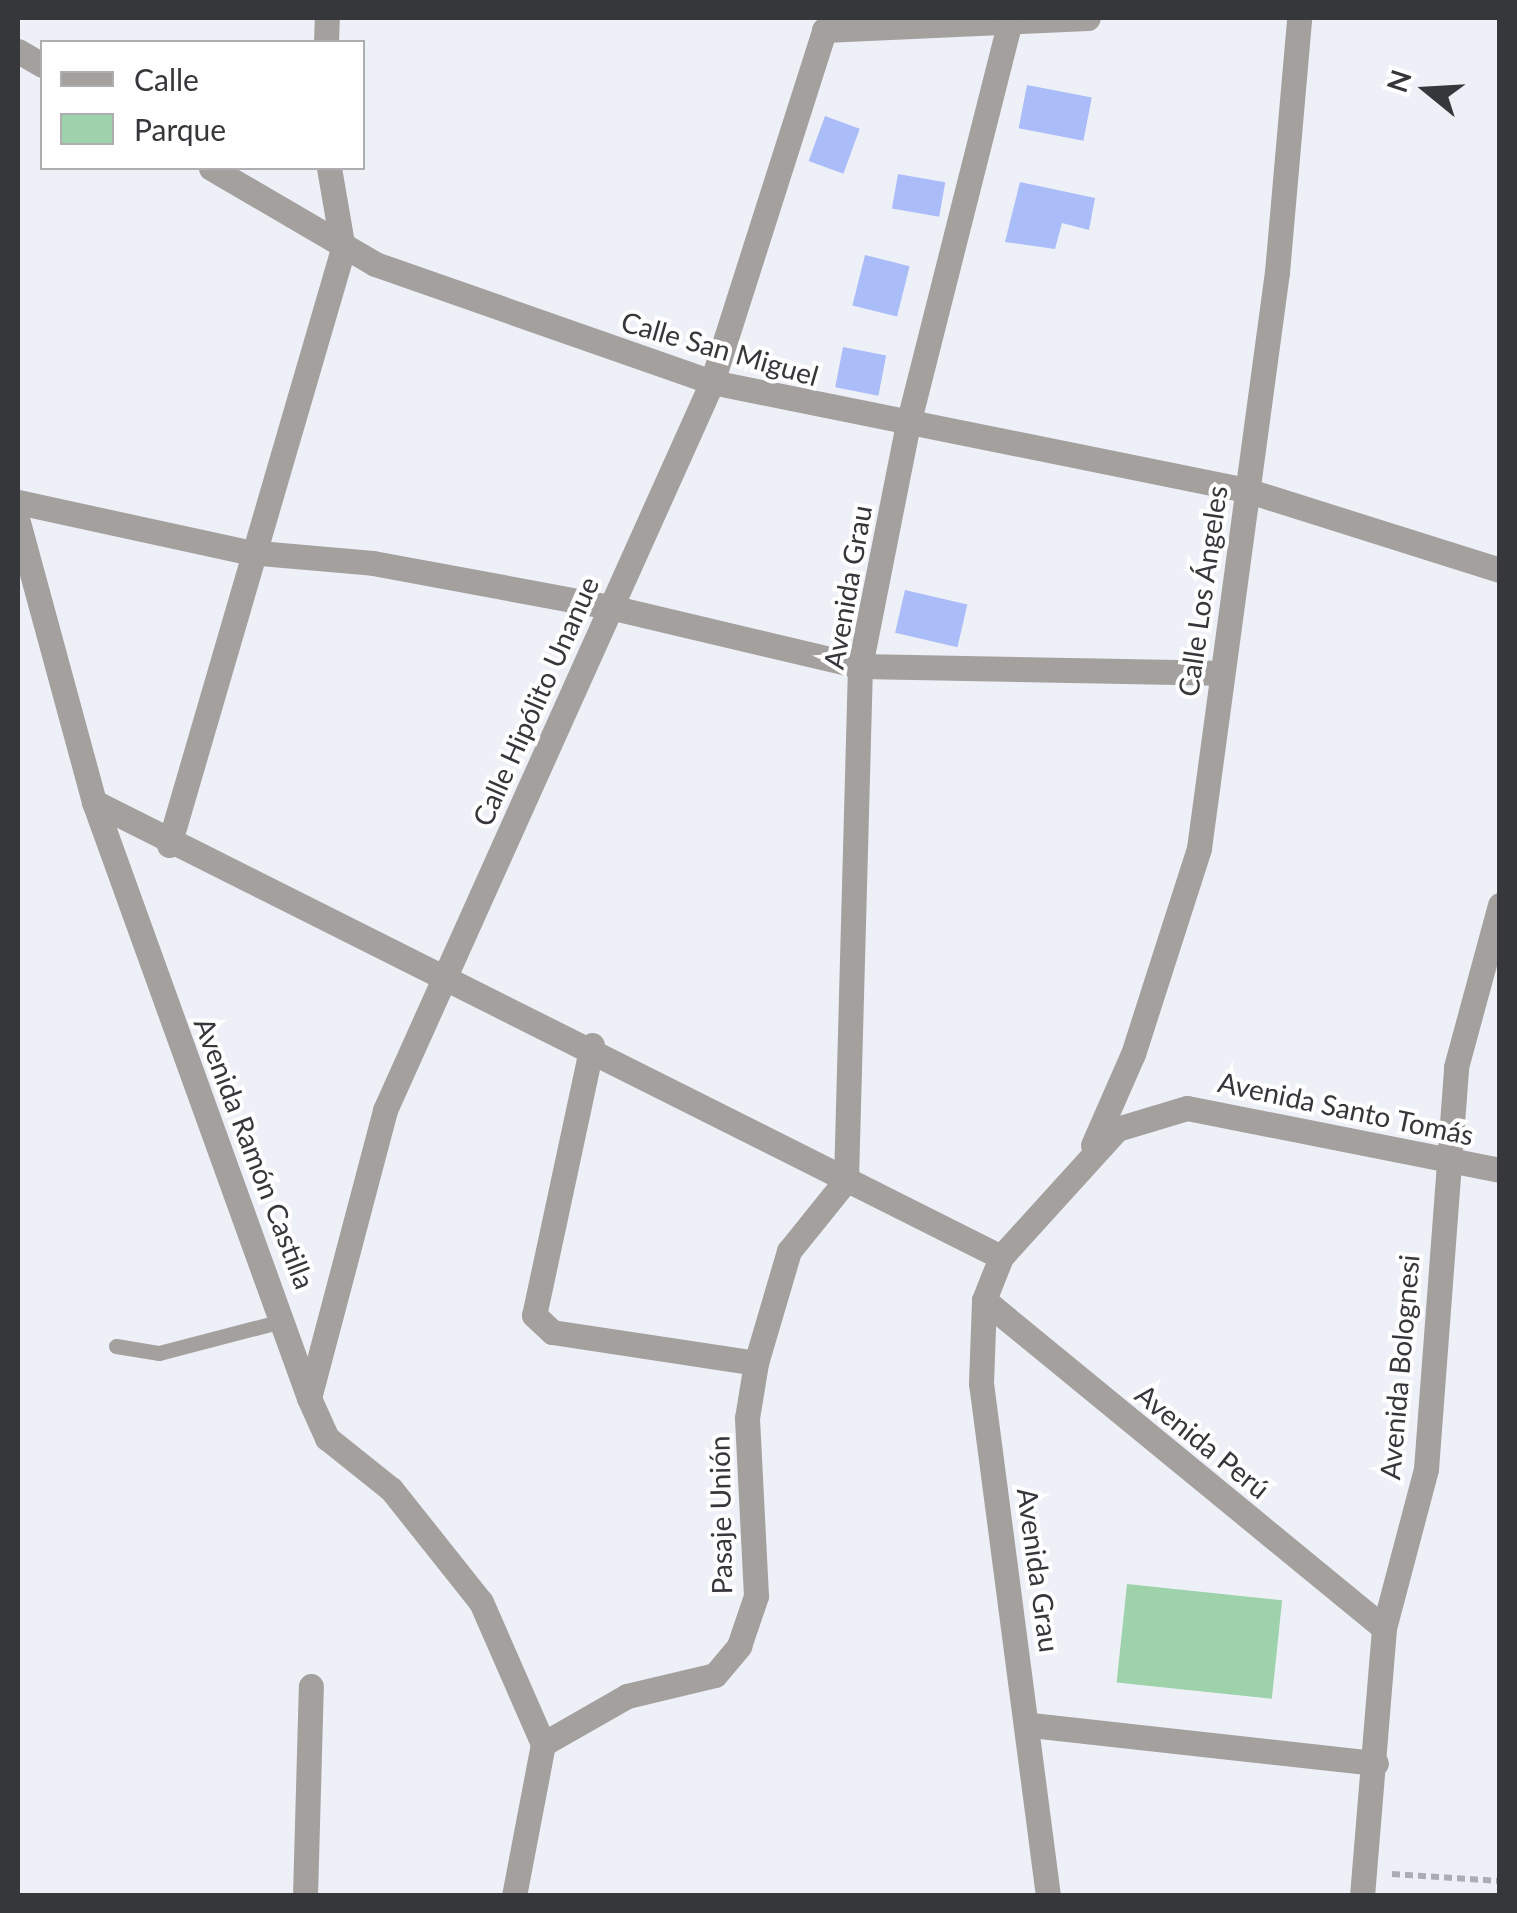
<!DOCTYPE html>
<meta charset="utf-8">
<style>
body{margin:0}
#map{position:relative;width:1517px;height:1913px;overflow:hidden;background:#eef0f8;font-family:Lato,sans-serif}
div>[style]{position:absolute}
.green>*{inset:0;background:#9dd2ab;transform-origin:0 0}
.building>*{inset:0;background:#abbdf9;transform-origin:0 0}
.path>*{height:6px;margin-top:-3px;transform-origin:0;background:repeating-linear-gradient(90deg,#acadb4 0 8px,transparent 0 13px)}
.lane>*{height:15px;margin:-7.5px;padding:0 7.5px;transform-origin:7.5px;border-radius:7.5px;background:#a3a09e}
.street>*{height:25px;margin:-12.5px;padding:0 12.5px;transform-origin:12.5px;border-radius:12.5px;background:#a3a09e}
span{translate:-50% -50%;white-space:nowrap;text-align:center;line-height:1.15;-webkit-text-stroke:8px #fefefe;paint-order:stroke}
.street-label{font-size:28px;color:#36373a}
.frame{position:absolute;inset:0;border:20px solid #36373a;pointer-events:none}
.legend{position:absolute;left:40px;top:40px;width:325px;height:130px;box-sizing:border-box;background:#fefefe;border:2px solid #aeaeb0;margin:0;padding:12px 18px;list-style:none;font-size:30px;color:#36373a}
.legend li{display:flex;align-items:center;gap:20px;height:50px}
.legend b{width:50px;border:2px solid #aeaeb0}
.north{position:absolute;left:1377px;top:40px;width:100px;height:100px;-webkit-text-stroke:8px #fefefe;paint-order:stroke;rotate:288deg;font-size:28px;font-weight:700;line-height:40px;text-align:center;color:#36373a}
.north::after{content:'';display:block;margin:auto;width:35px;height:45px;background:#36373a;clip-path:polygon(50% 0,100% 100%,50% 72%,0 100%)}
</style>
<div id="map">
<div class="green">
<i style="left:1127px;top:1584px;width:156px;height:99px;rotate:6deg"></i>
</div>
<div class="building">
<i style="left:1027px;top:85px;width:66px;height:44px;rotate:11deg"></i>
<i style="left:825px;top:116px;width:37px;height:48px;rotate:20deg"></i>
<i style="left:898px;top:174px;width:48px;height:35px;rotate:10deg"></i>
<i style="clip-path:polygon(1020px 182px,1095px 198px,1089px 230px,1062px 223px,1055px 249px,1005px 242px)"></i>
<i style="left:865px;top:255px;width:46px;height:52px;rotate:14deg"></i>
<i style="left:843px;top:347px;width:44px;height:41px;rotate:11deg"></i>
<i style="left:905px;top:590px;width:64px;height:44px;rotate:13deg"></i>
</div>
<div class="path">
<i style="left:1392px;top:1874px;width:108px;rotate:3.7deg"></i>
</div>
<div class="lane">
<i style="left:116px;top:1346px;width:44px;rotate:9.2deg"></i>
<i style="left:159px;top:1353px;width:131px;rotate:-14.6deg"></i>
</div>
<div class="street">
<i style="left:326px;top:42px;width:24px;rotate:-88deg"></i>
<i style="left:18px;top:51px;width:28px;rotate:30deg"></i>
<i style="left:211px;top:168px;width:190px;rotate:30.3deg"></i>
<i style="left:375px;top:264px;width:357px;rotate:19.3deg"></i>
<i style="left:712px;top:382px;width:545px;rotate:11.43deg"></i>
<i style="left:1246px;top:490px;width:266px;rotate:17.5deg"></i>
<i style="left:18px;top:502px;width:235px;rotate:12.3deg"></i>
<i style="left:248px;top:552px;width:125px;rotate:5deg"></i>
<i style="left:373px;top:563px;width:241px;rotate:10.5deg"></i>
<i style="left:610px;top:607px;width:257px;rotate:13.3deg"></i>
<i style="left:860px;top:666px;width:358px;rotate:1.1deg"></i>
<i style="left:18px;top:522px;width:290px;rotate:74.8deg"></i>
<i style="left:94px;top:802px;width:634px;rotate:70.16deg"></i>
<i style="left:309px;top:1398px;width:44px;rotate:65.8deg"></i>
<i style="left:327px;top:1438px;width:82px;rotate:38.6deg"></i>
<i style="left:391px;top:1489px;width:144px;rotate:51.5deg"></i>
<i style="left:481px;top:1602px;width:155px;rotate:66.4deg"></i>
<i style="left:94px;top:802px;width:1015px;rotate:26.64deg"></i>
<i style="left:169px;top:845px;width:621px;rotate:-73.73deg"></i>
<i style="left:343px;top:249px;width:82px;rotate:-99.8deg"></i>
<i style="left:592px;top:1045px;width:276px;rotate:102.1deg"></i>
<i style="left:534px;top:1315px;width:25px;rotate:43deg"></i>
<i style="left:552px;top:1332px;width:206px;rotate:8.6deg"></i>
<i style="left:1093px;top:1145px;width:99px;rotate:-66.3deg"></i>
<i style="left:1133px;top:1054px;width:216px;rotate:-72.2deg"></i>
<i style="left:1199px;top:848px;width:581px;rotate:-82.29deg"></i>
<i style="left:1277px;top:272px;width:255px;rotate:-85deg"></i>
<i style="left:984px;top:1300px;width:517px;rotate:39.35deg"></i>
<i style="left:309px;top:1398px;width:298px;rotate:-75.2deg"></i>
<i style="left:385px;top:1110px;width:798px;rotate:-65.81deg"></i>
<i style="left:712px;top:382px;width:369px;rotate:-72.3deg"></i>
<i style="left:824px;top:30px;width:264px;rotate:-2.6deg"></i>
<i style="left:1031px;top:1725px;width:347px;rotate:6.3deg"></i>
<i style="left:543px;top:1744px;width:97px;rotate:-29.7deg"></i>
<i style="left:627px;top:1696px;width:90px;rotate:-13.4deg"></i>
<i style="left:715px;top:1675px;width:38px;rotate:-50deg"></i>
<i style="left:739px;top:1646px;width:53px;rotate:-71.2deg"></i>
<i style="left:756px;top:1596px;width:178px;rotate:-92.9deg"></i>
<i style="left:747px;top:1418px;width:56px;rotate:-80.7deg"></i>
<i style="left:756px;top:1363px;width:117px;rotate:-73.6deg"></i>
<i style="left:789px;top:1251px;width:91px;rotate:-51.2deg"></i>
<i style="left:846px;top:1180px;width:514px;rotate:-88.44deg"></i>
<i style="left:860px;top:666px;width:243px;rotate:-78.8deg"></i>
<i style="left:907px;top:428px;width:423px;rotate:-75.8deg"></i>
<i style="left:305px;top:1896px;width:210px;rotate:-88.4deg"></i>
<i style="left:514px;top:1896px;width:155px;rotate:-79.2deg"></i>
<i style="left:1048px;top:1896px;width:517px;rotate:-97.44deg"></i>
<i style="left:981px;top:1383px;width:83px;rotate:-87.9deg"></i>
<i style="left:984px;top:1300px;width:46px;rotate:-68.4deg"></i>
<i style="left:1001px;top:1257px;width:173px;rotate:-47.8deg"></i>
<i style="left:1117px;top:1129px;width:73px;rotate:-16.7deg"></i>
<i style="left:1187px;top:1108px;width:319px;rotate:11.2deg"></i>
<i style="left:1362px;top:1896px;width:269px;rotate:-85.3deg"></i>
<i style="left:1384px;top:1628px;width:164px;rotate:-75.2deg"></i>
<i style="left:1426px;top:1469px;width:403px;rotate:-85.7deg"></i>
<i style="left:1456px;top:1067px;width:168px;rotate:-74.8deg"></i>
</div>
<div class="street-label">
<span style="left:720px;top:348px;rotate:16deg">Calle San Miguel</span>
<span style="left:847px;top:587px;rotate:-80deg">Avenida Grau</span>
<span style="left:1202px;top:591px;rotate:-82deg">Calle Los Ángeles</span>
<span style="left:535px;top:701px;rotate:-66deg">Calle Hipólito Unanue</span>
<span style="left:1346px;top:1108px;rotate:12deg">Avenida Santo Tomás</span>
<span style="left:255px;top:1153px;rotate:69deg">Avenida Ramón Castilla</span>
<span style="left:1399px;top:1367px;rotate:-85deg">Avenida Bolognesi</span>
<span style="left:1203px;top:1441px;rotate:39deg">Avenida Perú</span>
<span style="left:720px;top:1515px;rotate:-91deg">Pasaje Unión</span>
<span style="left:1039px;top:1570px;rotate:82deg">Avenida Grau</span>
</div>
<div class="frame"></div>
<ul class="legend">
<li><b style="height:12px;background:#a3a09e"></b>Calle</li>
<li><b style="height:28px;background:#9dd2ab"></b>Parque</li>
</ul>
<div class="north">N</div>
</div>
